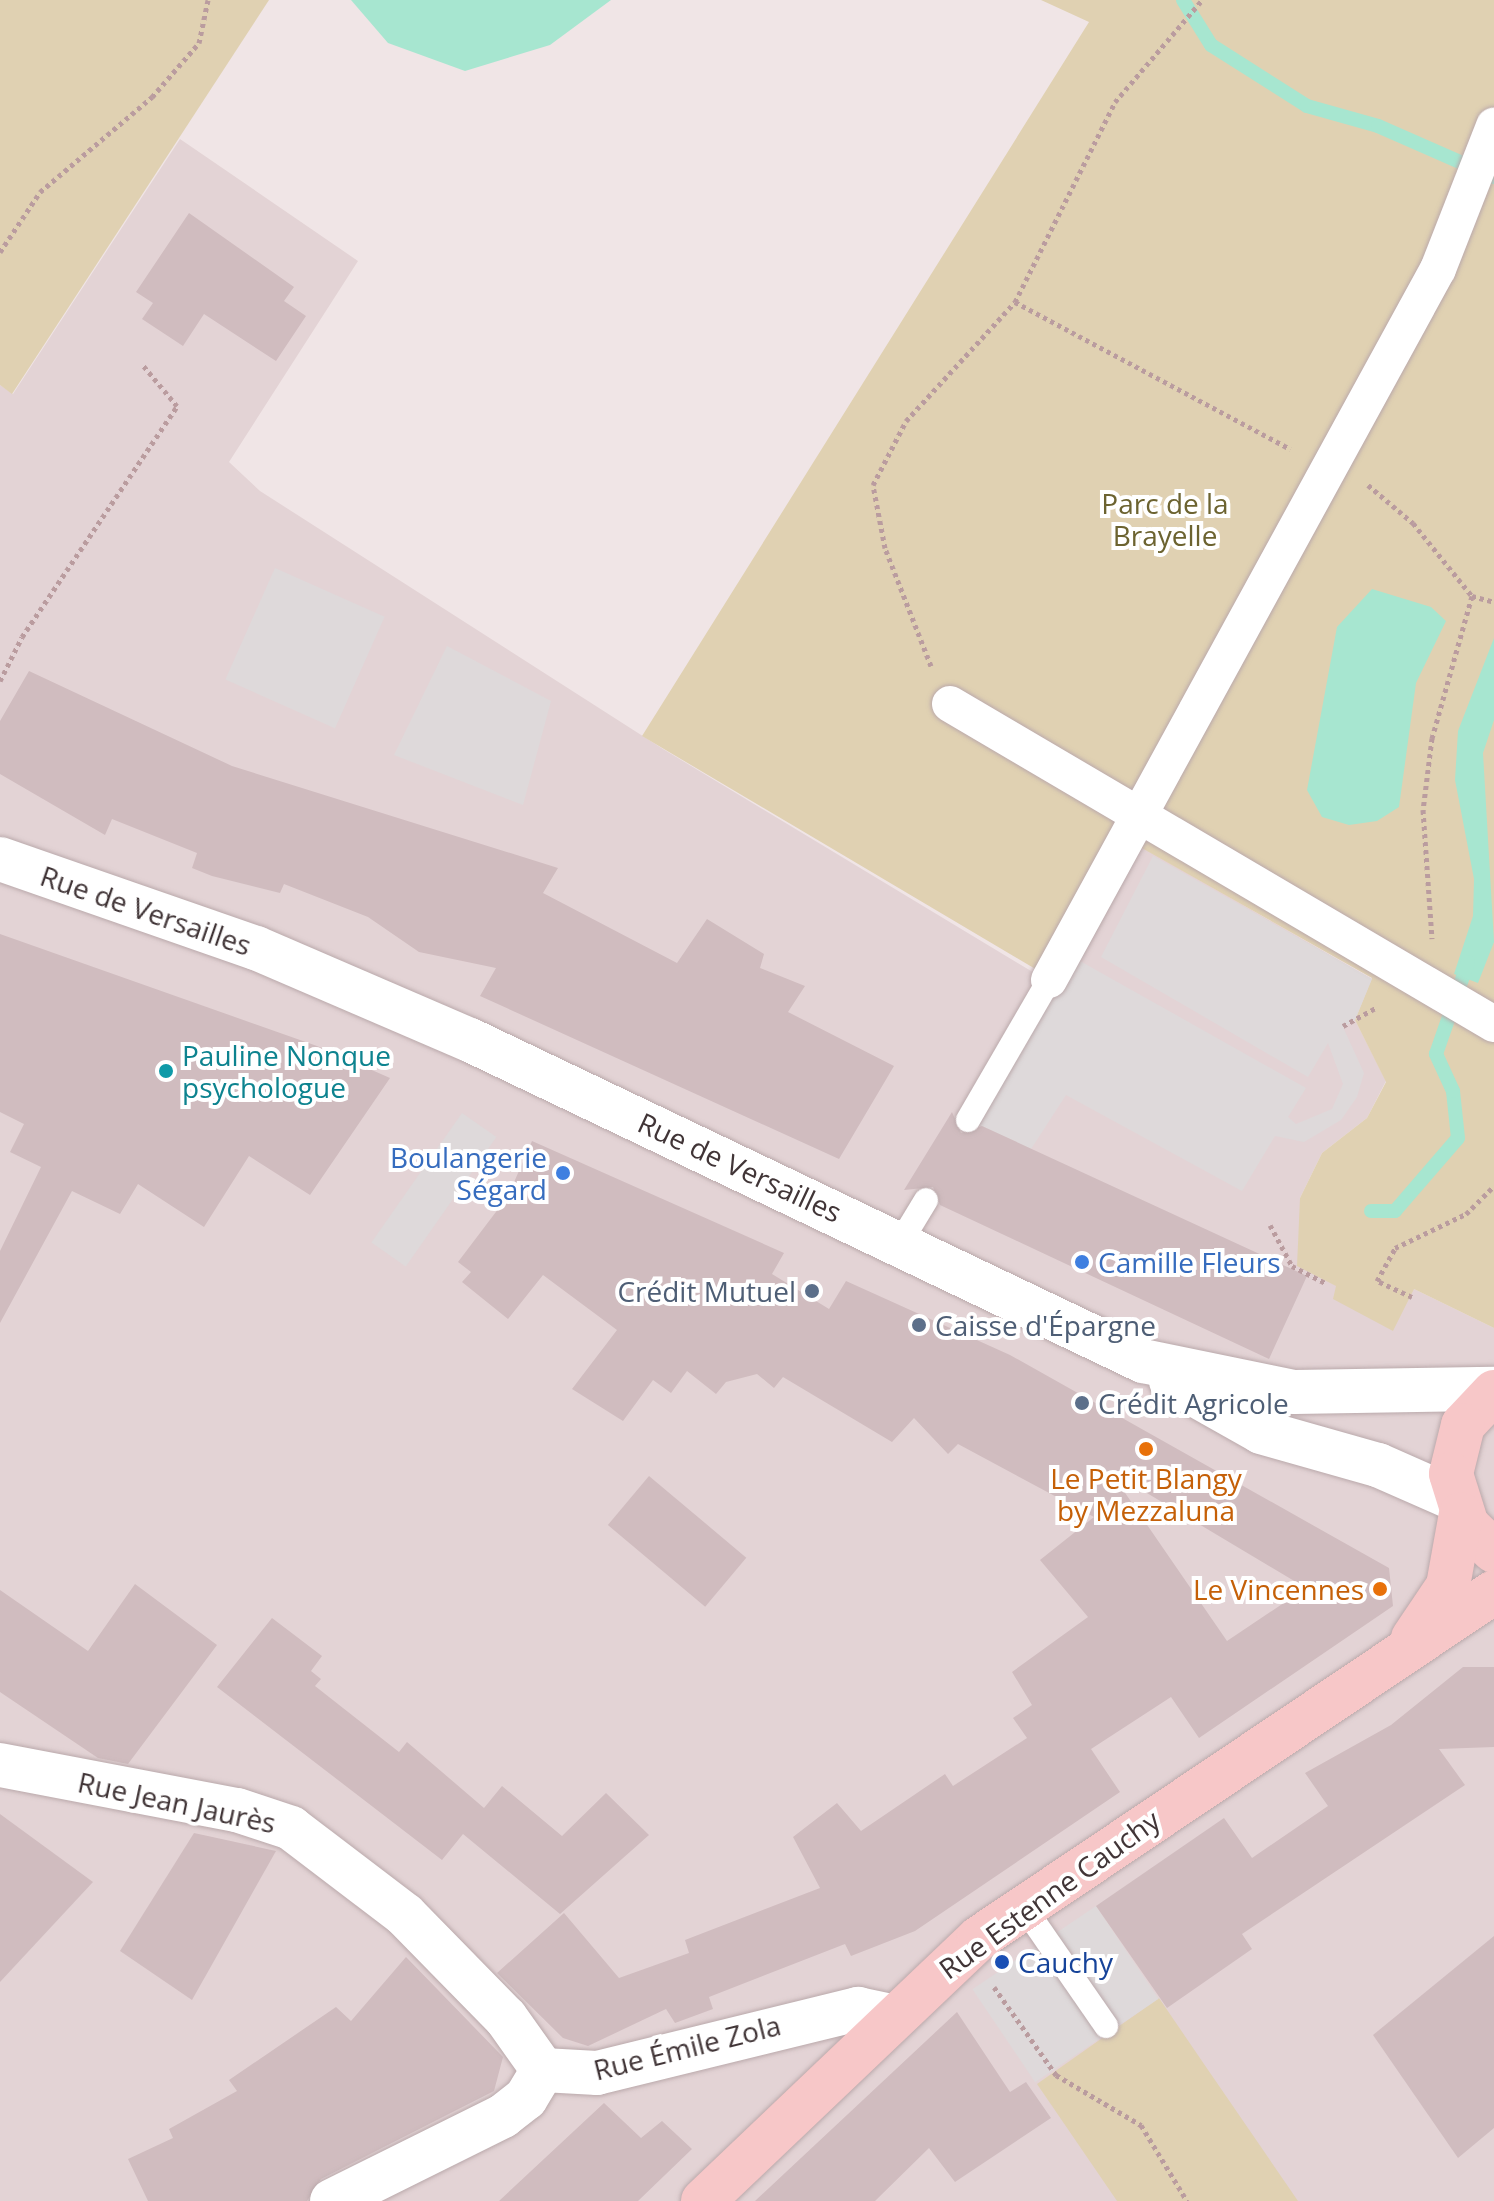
<!DOCTYPE html>
<meta charset="utf-8">
<style>
body{margin:0}
#map{position:relative;width:1494px;height:2201px;overflow:hidden;background:#f0e5e6;font-family:"Open Sans",sans-serif}
div>[style]{position:absolute}
.residential>*{inset:0;background:#e3d3d5}
.green>*{inset:0;background:#e0d1b2}
.parking>*{inset:0;background:#ded9da;transform-origin:0 0}
.water>*{inset:0;background:#a7e6d0}
.stream>*{height:14px;margin:-7px;padding:0 7px;transform-origin:7px;border-radius:7px;background:#a7e6d0}
.building>*{inset:0;background:#d0bcbf;transform-origin:0 0}
.path>*{height:5px;margin-top:-2.5px;transform-origin:0;background:repeating-linear-gradient(90deg,#ba9c9f 0 4px,transparent 0 8px)}
.roads{filter:drop-shadow(0 0 2px #baa9ab) drop-shadow(0 0 2px #baa9ab)}
.service>*{height:24px;margin:-12px;padding:0 12px;transform-origin:12px;border-radius:12px;background:#fff}
.pedestrian>*{height:36px;margin:-18px;padding:0 18px;transform-origin:18px;border-radius:18px;background:#fff}
.minor>*{height:44px;margin:-22px;padding:0 22px;transform-origin:22px;border-radius:22px;background:#fff}
.tertiary>*{height:44px;margin:-22px;padding:0 22px;transform-origin:22px;border-radius:22px;background:#fff}
.secondary>*{height:44px;margin:-22px;padding:0 22px;transform-origin:22px;border-radius:22px;background:#f7c7c8}
.dots>*{width:22px;height:22px;translate:-50% -50%;box-sizing:border-box;border:4px solid #fff;border-radius:50%}
span{translate:-50% -50%;white-space:nowrap;text-align:center;line-height:1.15;-webkit-text-stroke:8px #fff;paint-order:stroke}
.park-label{font-size:28px;color:#6c6330}
.street-label{font-size:28px;color:#413537}
.culture-label{font-size:28px;color:#0d838f}
.left{translate:0 -50%;text-align:left}
.shop-label{font-size:28px;color:#366cbe}
.right{translate:-100% -50%;text-align:right}
.service-label{font-size:28px;color:#4e5e75}
.food-label{font-size:28px;color:#c56008}
.transit-label{font-size:28px;color:#164399}
</style>
<div id="map">
<div class="residential">
<i style="clip-path:polygon(180px 139px,358px 261px,229px 462px,260px 491px,663px 749px,1036px 974px,1064px 986px,1140px 846px,1372px 979px,1355px 1020px,1386px 1081px,1367px 1118px,1322px 1153px,1300px 1198px,1414px 1289px,1494px 1328px,1494px 2201px,0 2201px,0 385px,13px 394px)"></i>
</div>
<div class="green">
<i style="clip-path:polygon(0 0,269px 0,12px 394px,0 385px)"></i>
<i style="clip-path:polygon(1041px 0,1494px 0,1494px 1328px,1414px 1289px,1393px 1331px,1333px 1299px,1336px 1286px,1297px 1266px,1300px 1198px,1322px 1153px,1367px 1118px,1386px 1082px,1355px 1020px,1372px 978px,1140px 847px,1064px 986px,642px 736px,1089px 22px)"></i>
<i style="clip-path:polygon(1159px 1998px,1204px 2064px,1298px 2201px,1117px 2201px,1037px 2084px)"></i>
</div>
<div class="parking">
<i style="left:275px;top:568px;width:120px;height:122px;rotate:24deg"></i>
<i style="clip-path:polygon(447px 646px,551px 701px,523px 805px,394px 755px)"></i>
<i style="clip-path:polygon(1153px 856px,1372px 979px,1355px 1020px,1343px 1027px,1364px 1073px,1357px 1097px,1341px 1120px,1304px 1142px,1275px 1136px,1242px 1191px,1066px 1095px,1031px 1149px,968px 1120px,1049px 980px,1064px 986px,1080px 961px,1306px 1088px,1288px 1117px,1296px 1124px,1332px 1109px,1343px 1084px,1328px 1043px,1308px 1077px,1101px 957px)"></i>
<i style="left:462px;top:1113px;width:42px;height:158px;rotate:35deg"></i>
<i style="left:1096px;top:1906px;width:112px;height:149px;rotate:56deg"></i>
</div>
<div class="water">
<i style="clip-path:polygon(351px 0,611px 0,550px 45px,465px 71px,388px 43px)"></i>
<i style="clip-path:polygon(1372px 589px,1431px 607px,1446px 621px,1416px 683px,1399px 807px,1377px 821px,1349px 825px,1322px 817px,1307px 790px,1337px 627px)"></i>
<i style="clip-path:polygon(1494px 638px,1494px 720px,1483px 753px,1494px 942px,1478px 983px,1454px 974px,1473px 916px,1474px 879px,1455px 780px,1458px 731px)"></i>
</div>
<div class="stream">
<i style="left:1183px;top:0;width:53px;rotate:58.1deg"></i>
<i style="left:1211px;top:45px;width:114px;rotate:32.4deg"></i>
<i style="left:1307px;top:106px;width:74px;rotate:15.7deg"></i>
<i style="left:1378px;top:126px;width:127px;rotate:23.7deg"></i>
<i style="left:1371px;top:1211px;width:24px"></i>
<i style="left:1395px;top:1211px;width:96px;rotate:-49.2deg"></i>
<i style="left:1458px;top:1138px;width:47px;rotate:-96.1deg"></i>
<i style="left:1453px;top:1091px;width:41px;rotate:-114.7deg"></i>
<i style="left:1436px;top:1054px;width:97px;rotate:-70.8deg"></i>
</div>
<div class="building">
<i style="clip-path:polygon(189px 213px,294px 287px,284px 301px,306px 316px,276px 361px,204px 314px,183px 346px,142px 319px,153px 303px,136px 292px)"></i>
<i style="clip-path:polygon(29px 671px,232px 766px,558px 868px,543px 893px,677px 963px,707px 919px,764px 954px,760px 968px,805px 986px,788px 1012px,894px 1066px,839px 1159px,480px 996px,496px 968px,419px 952px,368px 917px,284px 884px,280px 893px,212px 876px,192px 868px,197px 853px,112px 819px,105px 835px,0 774px,0 721px)"></i>
<i style="clip-path:polygon(0 934px,317px 1046px,390px 1078px,310px 1195px,249px 1156px,204px 1227px,138px 1184px,120px 1214px,72px 1191px,0 1323px,0 1251px,41px 1167px,10px 1152px,24px 1124px,0 1112px)"></i>
<i style="clip-path:polygon(952px 1112px,961px 1133px,982px 1126px,1307px 1276px,1269px 1359px,940px 1205px,933px 1187px,904px 1190px)"></i>
<i style="clip-path:polygon(evenodd,532px 1141px,784px 1253px,772px 1274px,829px 1309px,846px 1281px,1010px 1355px,1389px 1568px,1393px 1606px,1199px 1738px,1171px 1697px,1091px 1749px,1120px 1792px,915px 1931px,851px 1956px,845px 1944px,709px 1997px,713px 2009px,675px 2023px,666px 2009px,588px 2046px,563px 2038px,497px 1973px,564px 1913px,619px 1978px,689px 1953px,685px 1940px,820px 1888px,793px 1837px,837px 1803px,861px 1831px,945px 1774px,953px 1786px,1027px 1738px,1013px 1718px,1032px 1705px,1012px 1672px,1088px 1617px,1040px 1560px,1094px 1517px,958px 1444px,948px 1454px,914px 1418px,892px 1442px,783px 1377px,774px 1388px,757px 1374px,726px 1382px,716px 1394px,687px 1371px,671px 1393px,653px 1380px,623px 1421px,572px 1389px,617px 1330px,543px 1275px,508px 1319px,462px 1282px,471px 1272px,458px 1262px,508px 1196px,532px 1141px,1110px 1471px,1306px 1588px,1227px 1641px,1110px 1471px)"></i>
<i style="left:649px;top:1476px;width:127px;height:64px;rotate:40deg"></i>
<i style="clip-path:polygon(135px 1584px,217px 1645px,128px 1764px,98px 1758px,0 1692px,0 1590px,88px 1651px)"></i>
<i style="clip-path:polygon(272px 1618px,322px 1656px,311px 1671px,321px 1679px,315px 1686px,399px 1752px,407px 1742px,484px 1808px,502px 1786px,562px 1836px,606px 1793px,649px 1835px,560px 1914px,463px 1834px,442px 1860px,217px 1687px)"></i>
<i style="clip-path:polygon(1463px 1667px,1494px 1667px,1494px 1747px,1439px 1749px,1465px 1785px,1242px 1934px,1252px 1949px,1167px 2008px,1096px 1906px,1224px 1818px,1252px 1858px,1328px 1806px,1305px 1773px,1391px 1725px)"></i>
<i style="clip-path:polygon(0 1814px,93px 1882px,0 1982px)"></i>
<i style="clip-path:polygon(194px 1833px,276px 1851px,192px 2000px,120px 1951px)"></i>
<i style="clip-path:polygon(1494px 1936px,1494px 2128px,1458px 2158px,1373px 2035px)"></i>
<i style="clip-path:polygon(406px 1957px,503px 2057px,494px 2091px,321px 2179px,307px 2201px,148px 2201px,128px 2159px,173px 2138px,169px 2129px,237px 2091px,229px 2080px,336px 2007px,351px 2021px)"></i>
<i style="clip-path:polygon(957px 2012px,1010px 2092px,1026px 2082px,1051px 2118px,955px 2182px,929px 2148px,875px 2201px,755px 2201px)"></i>
<i style="clip-path:polygon(604px 2103px,641px 2138px,662px 2121px,692px 2149px,638px 2201px,499px 2201px)"></i>
</div>
<div class="path">
<i style="left:0;top:252px;width:72px;rotate:-56.3deg"></i>
<i style="left:40px;top:192px;width:147px;rotate:-40.3deg"></i>
<i style="left:152px;top:97px;width:72px;rotate:-49deg"></i>
<i style="left:199px;top:43px;width:44px;rotate:-78.2deg"></i>
<i style="left:1015px;top:302px;width:312px;rotate:28.1deg"></i>
<i style="left:1368px;top:485px;width:59px;rotate:40.2deg"></i>
<i style="left:1413px;top:523px;width:94px;rotate:51.1deg"></i>
<i style="left:1472px;top:596px;width:148px;rotate:105.7deg"></i>
<i style="left:1432px;top:738px;width:73px;rotate:97.1deg"></i>
<i style="left:1423px;top:810px;width:129px;rotate:86deg"></i>
<i style="left:1472px;top:596px;width:23px;rotate:15deg"></i>
<i style="left:931px;top:666px;width:127px;rotate:-111.3deg"></i>
<i style="left:885px;top:548px;width:64px;rotate:-100.8deg"></i>
<i style="left:873px;top:485px;width:72px;rotate:-62.7deg"></i>
<i style="left:906px;top:421px;width:161px;rotate:-47.5deg"></i>
<i style="left:1015px;top:302px;width:224px;rotate:-63.4deg"></i>
<i style="left:1115px;top:102px;width:134px;rotate:-49.5deg"></i>
<i style="left:0;top:681px;width:49px;rotate:-63.4deg"></i>
<i style="left:22px;top:637px;width:278px;rotate:-56.1deg"></i>
<i style="left:177px;top:406px;width:55px;rotate:-129.8deg"></i>
<i style="left:1343px;top:1026px;width:39px;rotate:-29deg"></i>
<i style="left:1270px;top:1225px;width:47px;rotate:61.8deg"></i>
<i style="left:1292px;top:1266px;width:38px;rotate:27deg"></i>
<i style="left:1412px;top:1297px;width:38px;rotate:-155deg"></i>
<i style="left:1377px;top:1281px;width:38px;rotate:-61deg"></i>
<i style="left:1395px;top:1248px;width:79px;rotate:-25.6deg"></i>
<i style="left:1466px;top:1214px;width:40px;rotate:-45deg"></i>
<i style="left:994px;top:1987px;width:108px;rotate:54.8deg"></i>
<i style="left:1056px;top:2075px;width:99px;rotate:30.5deg"></i>
<i style="left:1141px;top:2125px;width:89px;rotate:58.8deg"></i>
</div>
<div class="roads">
<div class="service">
<i style="left:968px;top:1120px;width:162px;rotate:-59.9deg"></i>
<i style="left:900px;top:1243px;width:50px;rotate:-58.8deg"></i>
<i style="left:1023px;top:1906px;width:146px;rotate:55.3deg"></i>
</div>
<div class="pedestrian">
<i style="left:950px;top:704px;width:631px;rotate:30.47deg"></i>
<i style="left:1049px;top:980px;width:810px;rotate:-61.32deg"></i>
<i style="left:1438px;top:269px;width:154px;rotate:-68.6deg"></i>
</div>
<div class="minor">
<i style="left:0;top:1765px;width:241px;rotate:10.8deg"></i>
<i style="left:237px;top:1810px;width:57px;rotate:18.4deg"></i>
<i style="left:291px;top:1828px;width:143px;rotate:37.3deg"></i>
<i style="left:405px;top:1915px;width:144px;rotate:45.6deg"></i>
<i style="left:506px;top:2018px;width:64px;rotate:54.6deg"></i>
<i style="left:543px;top:2070px;width:54px;rotate:3.2deg"></i>
<i style="left:597px;top:2073px;width:269px;rotate:-13.8deg"></i>
<i style="left:858px;top:2009px;width:35px;rotate:12deg"></i>
<i style="left:332px;top:2201px;width:191px;rotate:-26.4deg"></i>
<i style="left:503px;top:2116px;width:29px;rotate:-38deg"></i>
<i style="left:526px;top:2098px;width:33px;rotate:-59deg"></i>
</div>
<div class="tertiary">
<i style="left:0;top:859px;width:271px;rotate:19.2deg"></i>
<i style="left:256px;top:948px;width:233px;rotate:23.3deg"></i>
<i style="left:470px;top:1040px;width:746px;rotate:25.5deg"></i>
<i style="left:1143px;top:1361px;width:154px;rotate:11.6deg"></i>
<i style="left:1294px;top:1392px;width:200px;rotate:-0.9deg"></i>
<i style="left:1171px;top:1381px;width:103px;rotate:29.5deg"></i>
<i style="left:1261px;top:1432px;width:122px;rotate:15.8deg"></i>
<i style="left:1378px;top:1465px;width:84px;rotate:23.8deg"></i>
</div>
<div class="secondary">
<i style="left:1494px;top:1392px;width:45px;rotate:133.2deg"></i>
<i style="left:1463px;top:1425px;width:50px;rotate:103.8deg"></i>
<i style="left:1451px;top:1474px;width:53px;rotate:72.6deg"></i>
<i style="left:1467px;top:1525px;width:37px;rotate:44deg"></i>
<i style="left:1413px;top:1638px;width:63px;rotate:-56.1deg"></i>
<i style="left:1448px;top:1586px;width:73px;rotate:-79.8deg"></i>
<i style="left:703px;top:2201px;width:381px;rotate:-43.6deg"></i>
<i style="left:979px;top:1938px;width:620px;rotate:-33.89deg"></i>
</div>
</div>
<div class="dots">
<i style="left:166px;top:1071px;background:#0f9aa8"></i>
<i style="left:563px;top:1173px;background:#3f7fe0"></i>
<i style="left:1082px;top:1262px;background:#3f7fe0"></i>
<i style="left:812px;top:1291px;background:#5c6f8a"></i>
<i style="left:919px;top:1325px;background:#5c6f8a"></i>
<i style="left:1082px;top:1403px;background:#5c6f8a"></i>
<i style="left:1146px;top:1449px;background:#e8710a"></i>
<i style="left:1380px;top:1589px;background:#e8710a"></i>
<i style="left:1002px;top:1962px;background:#1a4fb4"></i>
</div>
<div class="park-label">
<span style="left:1165px;top:519px">Parc de la<br>Brayelle</span>
</div>
<div class="street-label">
<span style="left:146px;top:910px;rotate:19deg">Rue de Versailles</span>
<span style="left:740px;top:1167px;rotate:25deg">Rue de Versailles</span>
<span style="left:177px;top:1802px;rotate:12deg">Rue Jean Jaurès</span>
<span style="left:1049px;top:1894px;rotate:-36deg">Rue Estenne Cauchy</span>
<span style="left:687px;top:2047px;rotate:-14deg">Rue Émile Zola</span>
</div>
<div class="culture-label">
<span class="left" style="left:182px;top:1071px">Pauline Nonque<br>psychologue</span>
</div>
<div class="shop-label">
<span class="right" style="left:547px;top:1173px">Boulangerie<br>Ségard</span>
<span class="left" style="left:1098px;top:1262px">Camille Fleurs</span>
</div>
<div class="service-label">
<span class="right" style="left:796px;top:1291px">Crédit Mutuel</span>
<span class="left" style="left:935px;top:1325px">Caisse d'Épargne</span>
<span class="left" style="left:1098px;top:1403px">Crédit Agricole</span>
</div>
<div class="food-label">
<span style="left:1146px;top:1494px">Le Petit Blangy<br>by Mezzaluna</span>
<span class="right" style="left:1364px;top:1589px">Le Vincennes</span>
</div>
<div class="transit-label">
<span class="left" style="left:1018px;top:1962px">Cauchy</span>
</div>
</div>
